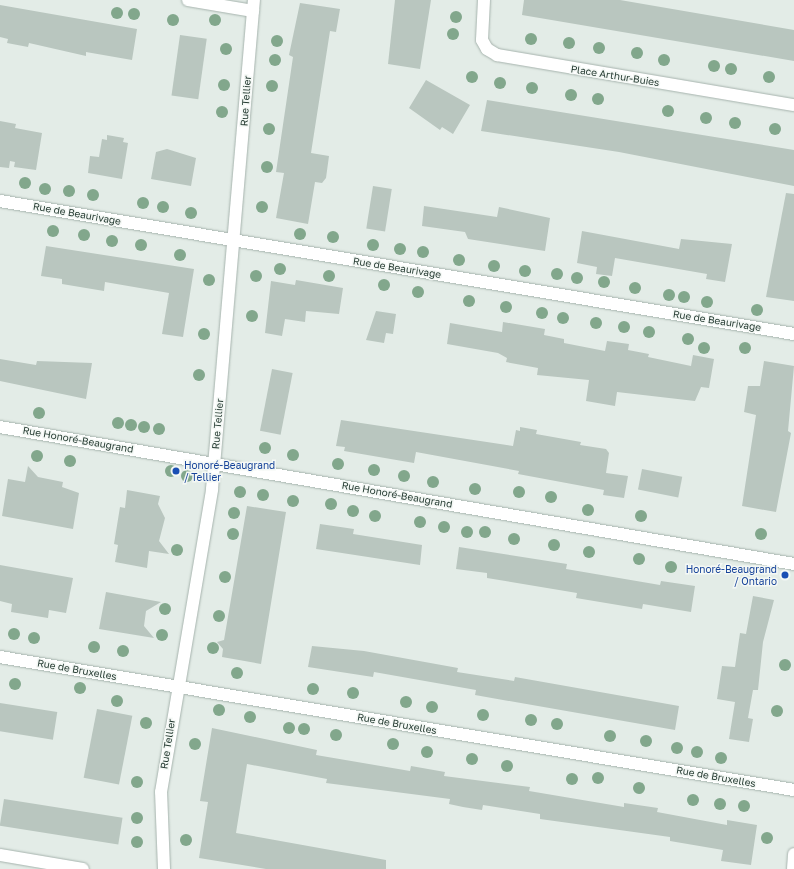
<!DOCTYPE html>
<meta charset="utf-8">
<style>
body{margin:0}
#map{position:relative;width:794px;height:869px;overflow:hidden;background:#e3ece7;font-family:"Golos Text",sans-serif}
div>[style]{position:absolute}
.building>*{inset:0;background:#b9c6bf;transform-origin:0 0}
.roads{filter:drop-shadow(0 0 1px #a6b3ad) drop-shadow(0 0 1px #a6b3ad)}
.minor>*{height:12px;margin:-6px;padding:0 6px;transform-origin:6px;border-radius:6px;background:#fff}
.trees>*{width:12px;height:12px;margin:-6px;border-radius:50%;background:#82a78c}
.dots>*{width:11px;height:11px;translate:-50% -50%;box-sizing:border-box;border:2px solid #f4f8f5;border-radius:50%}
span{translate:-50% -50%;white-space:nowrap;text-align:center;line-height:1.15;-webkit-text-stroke:3px #f4f8f5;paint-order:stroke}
.street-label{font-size:10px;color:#253b32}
.transit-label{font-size:10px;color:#164399}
.left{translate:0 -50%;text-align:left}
.right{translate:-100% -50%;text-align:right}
</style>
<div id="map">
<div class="building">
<i style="clip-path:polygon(395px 0,431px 0,420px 69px,388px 64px)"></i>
<i style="clip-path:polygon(524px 0,620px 0,794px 30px,794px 61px,522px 15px)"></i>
<i style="clip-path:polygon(300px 3px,340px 9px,336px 32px,330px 31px,311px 153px,329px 156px,326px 178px,322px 183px,315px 182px,308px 224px,276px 218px,284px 173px,276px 172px,293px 57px,289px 55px)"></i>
<i style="clip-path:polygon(0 5px,137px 29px,132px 60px,86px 52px,86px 56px,29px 43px,28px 47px,7px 43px,8px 39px,0 37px)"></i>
<i style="left:180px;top:35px;width:27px;height:61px;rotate:8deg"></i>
<i style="clip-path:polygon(426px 80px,470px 105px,453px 134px,442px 127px,440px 130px,409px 108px)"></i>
<i style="clip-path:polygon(487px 100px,794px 150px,794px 186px,619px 152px,481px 131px)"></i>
<i style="clip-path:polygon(0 121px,16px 124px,15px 128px,42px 133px,36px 170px,14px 167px,15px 162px,10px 161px,9px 168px,0 167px)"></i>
<i style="clip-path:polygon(107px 135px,124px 138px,123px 142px,128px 143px,122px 179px,88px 173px,90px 156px,99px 157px,102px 139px,107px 140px)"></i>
<i style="clip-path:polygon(167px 149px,196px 158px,191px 186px,151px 179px,156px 152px)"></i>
<i style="left:373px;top:186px;width:19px;height:43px;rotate:9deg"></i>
<i style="clip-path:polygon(786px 193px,794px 194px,794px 301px,766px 297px)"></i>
<i style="clip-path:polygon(424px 206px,497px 217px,499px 207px,550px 218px,545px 251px,468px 239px,465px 232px,422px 226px)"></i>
<i style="clip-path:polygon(582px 231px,679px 249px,681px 239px,732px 244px,725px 282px,706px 279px,707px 274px,615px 258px,612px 276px,596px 274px,597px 267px,577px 263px)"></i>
<i style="clip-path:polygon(46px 246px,194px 269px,183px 337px,162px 334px,169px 293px,105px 282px,104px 291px,62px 284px,62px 279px,41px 276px)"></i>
<i style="clip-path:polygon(296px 280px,343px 288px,339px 314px,306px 311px,305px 322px,285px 319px,282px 336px,265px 333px,271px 281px,295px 285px)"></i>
<i style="clip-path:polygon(376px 311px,396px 314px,393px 334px,386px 333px,384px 343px,366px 340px)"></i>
<i style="clip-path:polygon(503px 322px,545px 329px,544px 335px,564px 339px,564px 343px,605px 351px,607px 341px,629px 344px,628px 350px,649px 354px,648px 357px,691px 366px,693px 355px,714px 359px,709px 388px,701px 387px,695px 401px,617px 392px,615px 406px,586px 401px,589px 380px,537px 375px,538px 368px,506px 362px,507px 358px,498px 353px,447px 344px,450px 323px,502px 332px)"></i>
<i style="clip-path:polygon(0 359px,36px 365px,37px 361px,92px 363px,86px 399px,0 381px)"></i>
<i style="clip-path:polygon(764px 361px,794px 366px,788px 431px,791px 433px,776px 512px,742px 506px,756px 415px,744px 412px,748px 386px,760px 386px)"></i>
<i style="left:272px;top:369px;width:21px;height:63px;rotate:11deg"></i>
<i style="clip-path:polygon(341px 420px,513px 446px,516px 430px,520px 431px,520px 427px,537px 430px,536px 434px,581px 442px,580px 445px,606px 449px,609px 453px,606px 473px,628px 476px,624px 498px,603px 495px,604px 490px,518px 474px,519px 471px,416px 452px,414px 463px,344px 451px,345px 447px,336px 446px)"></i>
<i style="clip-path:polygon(28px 466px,38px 477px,63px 482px,62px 487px,79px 493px,73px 529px,2px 516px,8px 479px,25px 482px)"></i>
<i style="left:642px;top:469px;width:41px;height:21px;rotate:11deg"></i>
<i style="clip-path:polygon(127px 490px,160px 496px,158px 504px,165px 518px,159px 541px,169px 554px,149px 551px,147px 568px,115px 562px,118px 545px,114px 544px,120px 507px,125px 508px)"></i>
<i style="clip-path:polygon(247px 506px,286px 512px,261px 664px,222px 657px,223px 649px,217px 642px,224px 640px)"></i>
<i style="clip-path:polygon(320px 524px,354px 529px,353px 534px,422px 545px,420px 565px,316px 549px)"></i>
<i style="clip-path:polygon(459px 547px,567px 564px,566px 569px,660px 585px,661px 581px,695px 586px,691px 612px,643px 604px,642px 609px,576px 598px,577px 593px,487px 578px,487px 573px,456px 569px)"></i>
<i style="clip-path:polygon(0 565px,73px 578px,66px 613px,49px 610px,48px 618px,11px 612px,12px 604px,0 601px)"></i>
<i style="clip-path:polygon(106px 592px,161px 602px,146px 611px,144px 626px,154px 638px,99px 629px)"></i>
<i style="clip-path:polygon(753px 596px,774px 600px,763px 642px,758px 690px,753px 690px,748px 718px,753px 719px,749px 742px,729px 739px,735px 702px,717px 699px,722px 666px,735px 667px,740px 633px,746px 634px)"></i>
<i style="clip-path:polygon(312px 646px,364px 651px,458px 668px,457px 672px,514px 681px,515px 677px,679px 706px,675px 730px,475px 695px,476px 690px,374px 672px,373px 677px,308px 667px)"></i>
<i style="left:0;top:703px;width:58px;height:28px;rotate:9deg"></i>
<i style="left:97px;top:709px;width:36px;height:70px;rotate:11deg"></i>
<i style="clip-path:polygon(212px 728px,317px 750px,316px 755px,410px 771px,411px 766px,445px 772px,444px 776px,530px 787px,529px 791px,624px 807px,624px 803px,658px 808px,657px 812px,727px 825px,727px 820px,757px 825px,751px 865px,721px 861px,723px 850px,670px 841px,670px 837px,540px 819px,540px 814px,483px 805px,482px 810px,463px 807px,449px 804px,450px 799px,326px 783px,327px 779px,247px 764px,236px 833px,386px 860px,386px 869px,266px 869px,199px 858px,208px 802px,200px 801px)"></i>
<i style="left:4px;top:799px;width:120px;height:27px;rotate:9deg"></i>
</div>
<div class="roads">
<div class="minor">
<i style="left:188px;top:0;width:66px;rotate:9.6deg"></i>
<i style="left:484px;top:0;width:40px;rotate:92.9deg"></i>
<i style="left:482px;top:40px;width:10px;rotate:61deg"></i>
<i style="left:487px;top:49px;width:12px;rotate:31deg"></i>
<i style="left:497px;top:55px;width:301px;rotate:9.6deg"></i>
<i style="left:0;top:201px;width:805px;rotate:9.51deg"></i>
<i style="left:0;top:427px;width:806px;rotate:9.79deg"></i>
<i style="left:0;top:657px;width:805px;rotate:9.51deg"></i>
<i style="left:0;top:855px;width:84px;rotate:9.6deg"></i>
<i style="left:164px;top:869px;width:77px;rotate:-92.2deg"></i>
<i style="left:161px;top:792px;width:307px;rotate:-80.4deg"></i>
<i style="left:212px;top:489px;width:491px;rotate:-85.1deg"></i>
<i style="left:793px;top:869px;width:15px;rotate:-86deg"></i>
</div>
</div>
<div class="trees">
<i style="left:117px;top:13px"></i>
<i style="left:134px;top:14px"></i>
<i style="left:456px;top:17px"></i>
<i style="left:173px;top:20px"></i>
<i style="left:215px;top:20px"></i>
<i style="left:453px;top:34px"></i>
<i style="left:531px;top:39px"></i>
<i style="left:277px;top:41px"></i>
<i style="left:569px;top:43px"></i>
<i style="left:599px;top:48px"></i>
<i style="left:226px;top:49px"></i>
<i style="left:637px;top:53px"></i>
<i style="left:275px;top:60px"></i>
<i style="left:664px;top:60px"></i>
<i style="left:714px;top:66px"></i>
<i style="left:731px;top:69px"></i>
<i style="left:472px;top:77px"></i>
<i style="left:769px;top:77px"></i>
<i style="left:500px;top:83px"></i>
<i style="left:224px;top:85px"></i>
<i style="left:272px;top:86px"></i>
<i style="left:532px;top:88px"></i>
<i style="left:571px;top:95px"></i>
<i style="left:598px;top:99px"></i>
<i style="left:668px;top:111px"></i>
<i style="left:222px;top:112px"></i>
<i style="left:706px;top:118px"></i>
<i style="left:735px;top:123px"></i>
<i style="left:269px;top:129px"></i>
<i style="left:775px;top:129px"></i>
<i style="left:267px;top:167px"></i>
<i style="left:25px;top:183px"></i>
<i style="left:45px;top:189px"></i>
<i style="left:69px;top:191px"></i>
<i style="left:93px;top:195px"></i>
<i style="left:143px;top:203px"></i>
<i style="left:163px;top:207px"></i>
<i style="left:262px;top:207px"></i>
<i style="left:191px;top:213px"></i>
<i style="left:53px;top:231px"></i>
<i style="left:300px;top:234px"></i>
<i style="left:84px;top:235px"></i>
<i style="left:333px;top:237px"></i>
<i style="left:112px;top:241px"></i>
<i style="left:141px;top:245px"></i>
<i style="left:373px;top:245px"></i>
<i style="left:400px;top:249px"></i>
<i style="left:423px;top:252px"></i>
<i style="left:180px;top:255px"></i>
<i style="left:459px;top:260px"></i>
<i style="left:494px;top:266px"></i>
<i style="left:280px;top:269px"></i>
<i style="left:525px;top:271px"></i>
<i style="left:557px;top:274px"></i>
<i style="left:256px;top:276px"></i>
<i style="left:329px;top:276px"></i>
<i style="left:577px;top:278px"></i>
<i style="left:209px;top:280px"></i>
<i style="left:604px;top:282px"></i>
<i style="left:384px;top:285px"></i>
<i style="left:635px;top:288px"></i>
<i style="left:418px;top:292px"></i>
<i style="left:669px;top:295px"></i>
<i style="left:684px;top:297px"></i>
<i style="left:469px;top:301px"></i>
<i style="left:707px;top:302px"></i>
<i style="left:506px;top:307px"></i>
<i style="left:757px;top:310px"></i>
<i style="left:542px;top:313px"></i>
<i style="left:252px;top:316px"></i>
<i style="left:563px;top:318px"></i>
<i style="left:596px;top:323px"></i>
<i style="left:624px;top:327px"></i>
<i style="left:649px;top:332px"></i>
<i style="left:204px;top:334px"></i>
<i style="left:688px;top:339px"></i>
<i style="left:704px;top:348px"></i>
<i style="left:745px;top:348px"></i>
<i style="left:199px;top:375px"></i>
<i style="left:39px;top:413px"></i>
<i style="left:118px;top:423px"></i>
<i style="left:131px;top:425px"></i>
<i style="left:144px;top:427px"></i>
<i style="left:159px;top:429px"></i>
<i style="left:265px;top:448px"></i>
<i style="left:293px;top:455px"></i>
<i style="left:37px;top:456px"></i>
<i style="left:70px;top:461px"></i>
<i style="left:338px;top:464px"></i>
<i style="left:374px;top:470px"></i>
<i style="left:171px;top:471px"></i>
<i style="left:187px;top:476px"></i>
<i style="left:404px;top:476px"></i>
<i style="left:433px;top:482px"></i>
<i style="left:475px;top:489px"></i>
<i style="left:240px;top:492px"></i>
<i style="left:519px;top:492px"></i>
<i style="left:263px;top:495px"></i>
<i style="left:551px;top:497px"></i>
<i style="left:293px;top:501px"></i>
<i style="left:331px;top:504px"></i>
<i style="left:588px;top:510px"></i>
<i style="left:353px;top:511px"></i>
<i style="left:234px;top:513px"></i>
<i style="left:375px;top:516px"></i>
<i style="left:641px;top:516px"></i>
<i style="left:420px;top:522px"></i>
<i style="left:444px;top:527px"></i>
<i style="left:467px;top:532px"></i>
<i style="left:485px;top:532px"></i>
<i style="left:233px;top:534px"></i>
<i style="left:761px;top:534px"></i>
<i style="left:514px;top:539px"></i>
<i style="left:554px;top:545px"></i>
<i style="left:177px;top:550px"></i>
<i style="left:589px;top:552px"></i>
<i style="left:639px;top:559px"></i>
<i style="left:671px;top:567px"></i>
<i style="left:225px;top:577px"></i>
<i style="left:165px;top:609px"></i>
<i style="left:219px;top:616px"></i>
<i style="left:14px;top:634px"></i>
<i style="left:162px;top:635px"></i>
<i style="left:34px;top:638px"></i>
<i style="left:94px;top:647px"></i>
<i style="left:213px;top:648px"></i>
<i style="left:123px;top:651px"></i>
<i style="left:785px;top:665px"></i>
<i style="left:237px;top:673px"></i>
<i style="left:15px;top:684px"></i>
<i style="left:80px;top:688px"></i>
<i style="left:313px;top:689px"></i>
<i style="left:353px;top:693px"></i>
<i style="left:117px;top:701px"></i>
<i style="left:406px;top:702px"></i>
<i style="left:432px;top:707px"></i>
<i style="left:219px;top:710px"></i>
<i style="left:777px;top:711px"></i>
<i style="left:483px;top:715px"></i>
<i style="left:250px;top:717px"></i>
<i style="left:531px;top:720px"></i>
<i style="left:146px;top:723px"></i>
<i style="left:557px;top:724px"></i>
<i style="left:289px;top:728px"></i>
<i style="left:304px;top:729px"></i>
<i style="left:336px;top:735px"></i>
<i style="left:610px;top:736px"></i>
<i style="left:646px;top:741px"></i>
<i style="left:195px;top:744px"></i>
<i style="left:393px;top:744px"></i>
<i style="left:677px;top:748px"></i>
<i style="left:427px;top:752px"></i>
<i style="left:697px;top:752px"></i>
<i style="left:721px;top:758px"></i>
<i style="left:472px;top:759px"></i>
<i style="left:507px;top:766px"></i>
<i style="left:598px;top:778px"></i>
<i style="left:572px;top:779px"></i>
<i style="left:137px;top:782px"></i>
<i style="left:639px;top:788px"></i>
<i style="left:693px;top:800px"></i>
<i style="left:720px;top:804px"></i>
<i style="left:744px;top:806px"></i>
<i style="left:137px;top:818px"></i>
<i style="left:767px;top:838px"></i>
<i style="left:186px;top:840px"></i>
<i style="left:137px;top:842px"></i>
</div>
<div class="dots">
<i style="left:176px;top:471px;background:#1a4fb4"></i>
<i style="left:785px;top:575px;background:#1a4fb4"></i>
</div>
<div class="street-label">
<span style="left:615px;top:76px;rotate:9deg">Place Arthur-Buies</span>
<span style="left:246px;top:101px;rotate:-86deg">Rue Tellier</span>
<span style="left:77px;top:214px;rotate:10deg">Rue de Beaurivage</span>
<span style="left:397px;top:268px;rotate:9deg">Rue de Beaurivage</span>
<span style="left:717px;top:321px;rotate:9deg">Rue de Beaurivage</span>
<span style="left:218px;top:424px;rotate:-85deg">Rue Tellier</span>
<span style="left:78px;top:440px;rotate:10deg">Rue Honoré-Beaugrand</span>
<span style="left:397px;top:495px;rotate:10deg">Rue Honoré-Beaugrand</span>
<span style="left:77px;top:670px;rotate:10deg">Rue de Bruxelles</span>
<span style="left:397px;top:724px;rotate:10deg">Rue de Bruxelles</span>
<span style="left:168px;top:744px;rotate:-81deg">Rue Tellier</span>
<span style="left:716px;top:777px;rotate:10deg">Rue de Bruxelles</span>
</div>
<div class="transit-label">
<span class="left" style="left:184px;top:471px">Honoré-Beaugrand<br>/ Tellier</span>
<span class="right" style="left:777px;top:575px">Honoré-Beaugrand<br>/ Ontario</span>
</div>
</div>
